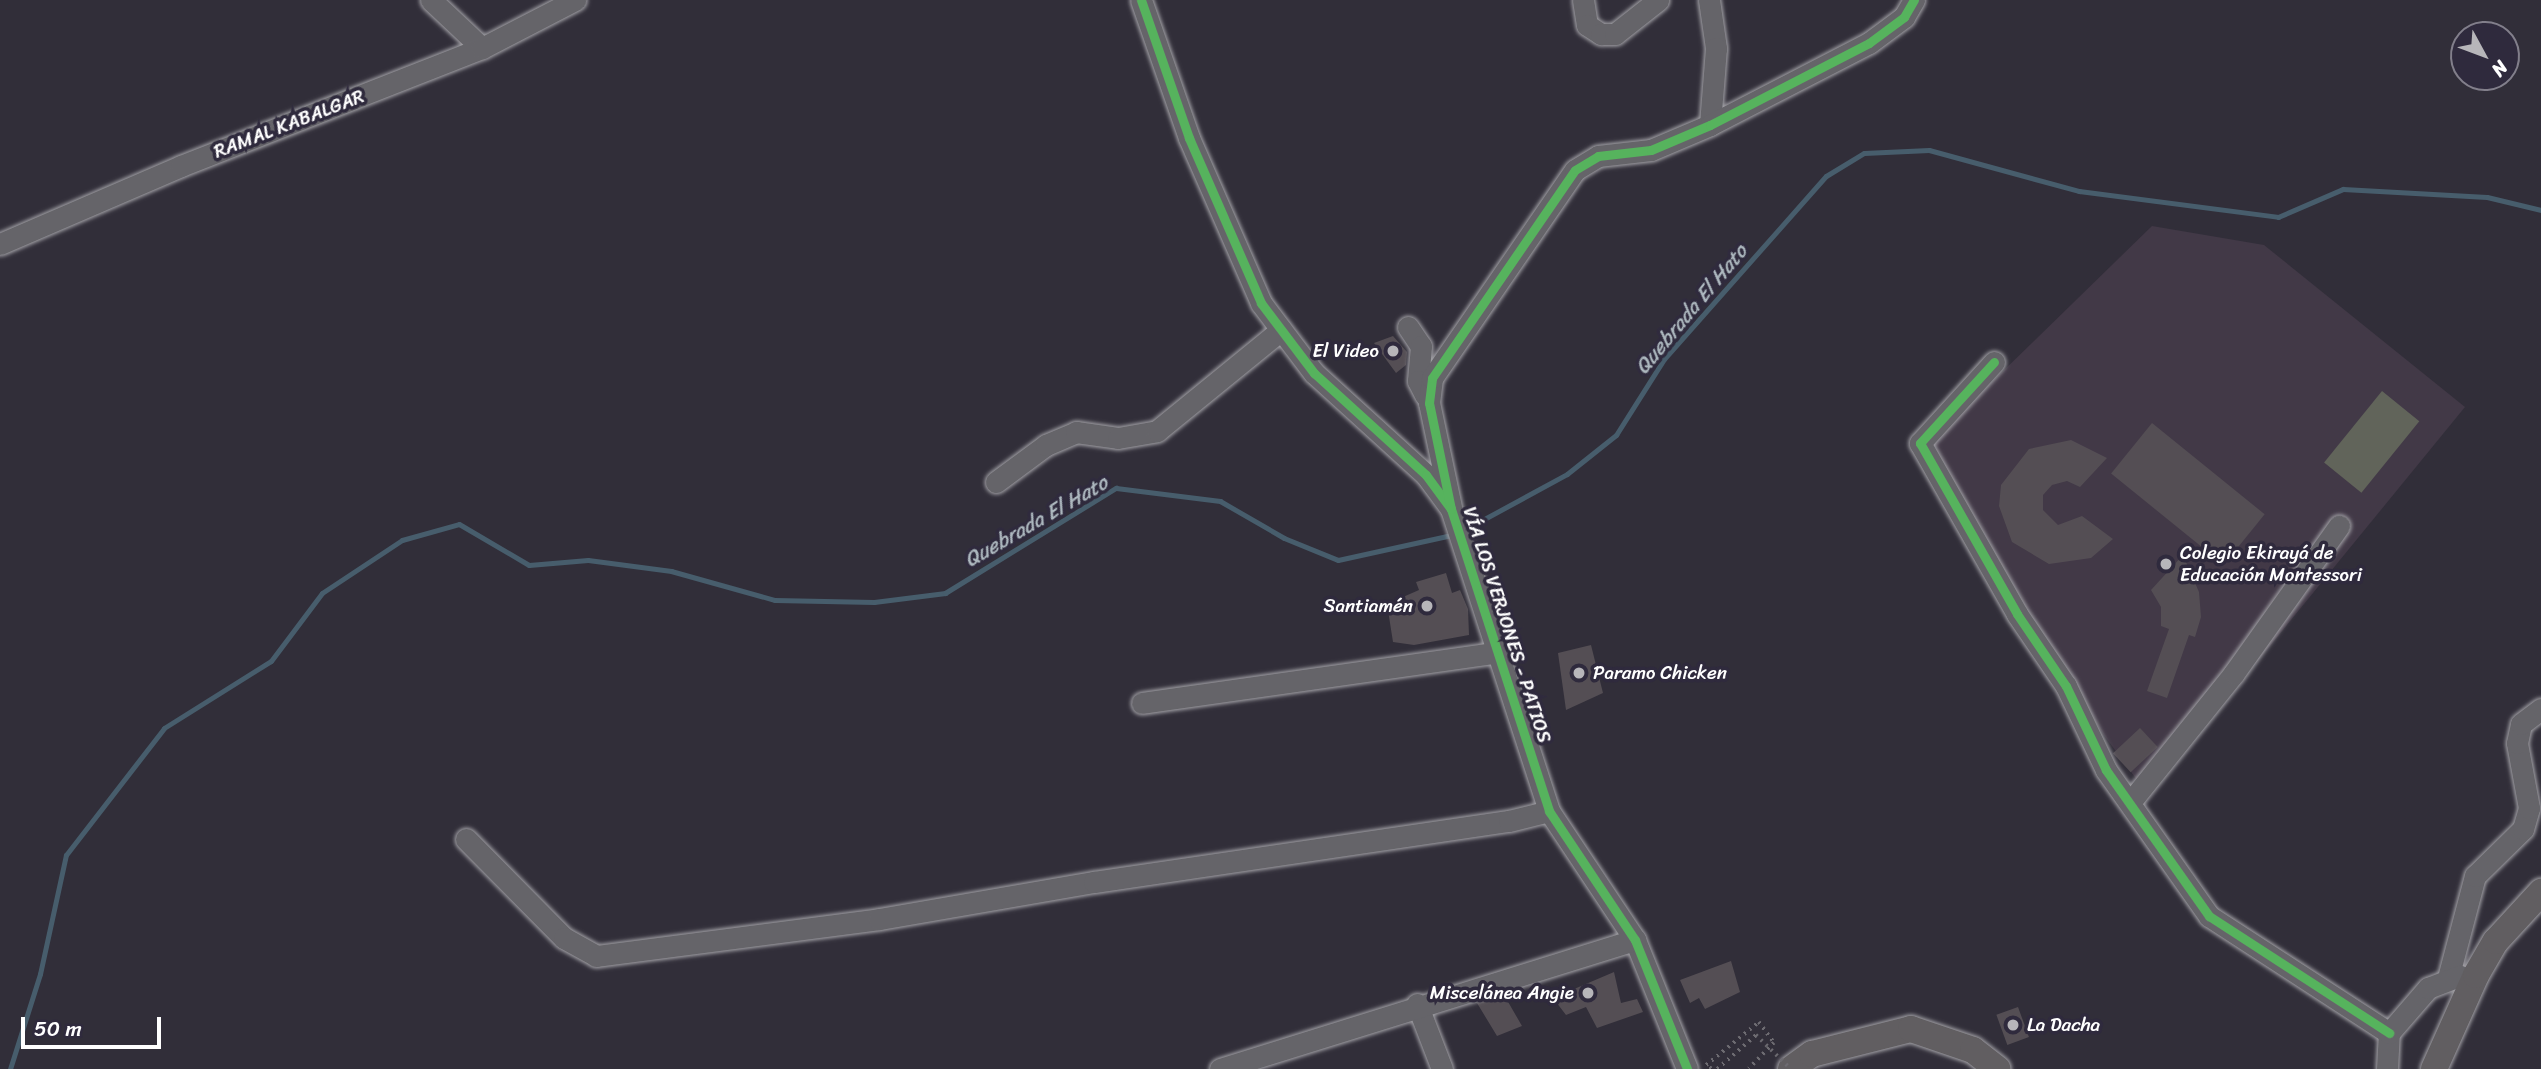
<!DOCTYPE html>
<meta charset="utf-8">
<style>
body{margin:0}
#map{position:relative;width:2541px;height:1069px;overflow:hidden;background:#312e39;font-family:Sriracha,sans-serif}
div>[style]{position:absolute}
.built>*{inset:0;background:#423947}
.green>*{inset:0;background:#61645a;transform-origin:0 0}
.stream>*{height:5px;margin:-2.5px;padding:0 2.5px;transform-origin:2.5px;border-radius:2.5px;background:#475d6c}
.building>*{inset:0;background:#544e54;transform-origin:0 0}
.path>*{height:3.5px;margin-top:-1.75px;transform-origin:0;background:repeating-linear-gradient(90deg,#6d6b71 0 2px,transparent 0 7px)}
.roads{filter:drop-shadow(0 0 2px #a2a1a6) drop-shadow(0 0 2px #a2a1a6)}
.minor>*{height:21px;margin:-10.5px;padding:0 10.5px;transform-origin:10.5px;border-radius:10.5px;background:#656469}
.major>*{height:26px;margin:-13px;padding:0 13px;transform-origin:13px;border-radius:13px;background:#615e61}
.path-bridge>*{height:3.5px;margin-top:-1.75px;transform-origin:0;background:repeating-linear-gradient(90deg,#6d6b71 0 2px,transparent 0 7px)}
.cycleway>*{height:9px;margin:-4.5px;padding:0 4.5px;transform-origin:4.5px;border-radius:4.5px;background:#56b35d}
.dots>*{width:19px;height:19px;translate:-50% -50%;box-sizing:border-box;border:4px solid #2f2a3d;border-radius:50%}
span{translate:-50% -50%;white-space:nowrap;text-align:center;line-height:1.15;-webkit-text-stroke:7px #2f2a3d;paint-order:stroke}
.street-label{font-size:19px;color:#fff}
.poi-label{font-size:19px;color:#fff}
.right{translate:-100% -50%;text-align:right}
.left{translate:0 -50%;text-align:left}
.water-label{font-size:21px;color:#adb8bf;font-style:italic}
.north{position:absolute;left:2450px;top:21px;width:70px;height:70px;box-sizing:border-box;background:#2f2a3d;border:2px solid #827f8b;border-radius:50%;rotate:131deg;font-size:19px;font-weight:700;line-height:28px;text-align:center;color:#fff}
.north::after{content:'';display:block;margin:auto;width:24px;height:32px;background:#b7b6ba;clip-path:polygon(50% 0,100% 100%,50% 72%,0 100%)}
.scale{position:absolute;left:21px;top:1017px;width:140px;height:32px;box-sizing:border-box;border:4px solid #fff;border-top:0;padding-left:9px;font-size:21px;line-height:24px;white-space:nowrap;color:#fff;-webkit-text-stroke:5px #2f2a3d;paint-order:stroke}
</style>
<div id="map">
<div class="built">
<i style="clip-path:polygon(2152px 226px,2264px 245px,2465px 407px,2148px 795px,2104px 735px,1921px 451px)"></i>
</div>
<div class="green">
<i style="left:2382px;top:391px;width:48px;height:92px;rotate:39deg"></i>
</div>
<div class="stream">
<i style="left:1464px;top:530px;width:117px;rotate:-28.5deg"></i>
<i style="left:1567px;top:474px;width:63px;rotate:-38.5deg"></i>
<i style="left:1616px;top:435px;width:90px;rotate:-57.7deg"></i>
<i style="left:1664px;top:359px;width:244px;rotate:-48.5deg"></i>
<i style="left:1826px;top:176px;width:44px;rotate:-31.2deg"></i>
<i style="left:1864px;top:153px;width:65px;rotate:-2.6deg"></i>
<i style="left:1929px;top:150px;width:156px;rotate:15.3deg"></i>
<i style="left:2079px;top:191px;width:201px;rotate:7.4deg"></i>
<i style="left:2278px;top:217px;width:71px;rotate:-23.3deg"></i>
<i style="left:2343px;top:189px;width:144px;rotate:3.2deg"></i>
<i style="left:2487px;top:197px;width:56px;rotate:13.5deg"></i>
<i style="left:10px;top:1069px;width:100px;rotate:-72.5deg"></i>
<i style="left:40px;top:974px;width:122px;rotate:-77.7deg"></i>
<i style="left:66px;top:855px;width:160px;rotate:-52.3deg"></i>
<i style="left:164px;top:728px;width:126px;rotate:-32.1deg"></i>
<i style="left:271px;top:661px;width:85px;rotate:-53.1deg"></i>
<i style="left:322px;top:593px;width:96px;rotate:-33.5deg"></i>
<i style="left:402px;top:540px;width:59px;rotate:-15.7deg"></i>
<i style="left:459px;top:524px;width:81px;rotate:30.4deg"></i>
<i style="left:529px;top:565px;width:59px;rotate:-4.8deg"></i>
<i style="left:588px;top:560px;width:84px;rotate:7.5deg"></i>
<i style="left:671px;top:571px;width:108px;rotate:15.6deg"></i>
<i style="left:775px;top:600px;width:99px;rotate:1.2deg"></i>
<i style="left:874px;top:602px;width:72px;rotate:-7.2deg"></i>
<i style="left:945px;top:593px;width:201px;rotate:-31.6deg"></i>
<i style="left:1116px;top:488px;width:105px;rotate:7.1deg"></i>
<i style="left:1220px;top:501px;width:74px;rotate:30deg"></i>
<i style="left:1284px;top:538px;width:58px;rotate:22.2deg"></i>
<i style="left:1338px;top:560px;width:121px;rotate:-12.4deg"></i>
</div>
<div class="building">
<i style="clip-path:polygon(1393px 336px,1407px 352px,1406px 365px,1396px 373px,1374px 343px)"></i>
<i style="left:2152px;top:423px;width:145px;height:65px;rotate:39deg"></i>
<i style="clip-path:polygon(2071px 440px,2107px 458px,2080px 487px,2067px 481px,2052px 485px,2043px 495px,2043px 510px,2058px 525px,2082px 516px,2113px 539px,2091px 558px,2049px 564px,2012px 542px,1999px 506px,2001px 485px,2029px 449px)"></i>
<i style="clip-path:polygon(2183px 555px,2199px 592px,2201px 617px,2195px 637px,2189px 635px,2167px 698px,2147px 691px,2169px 629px,2161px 626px,2161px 607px,2151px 590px)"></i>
<i style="clip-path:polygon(1446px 573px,1452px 593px,1460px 590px,1468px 609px,1469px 635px,1414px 645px,1393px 642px,1387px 604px,1419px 590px,1416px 582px)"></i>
<i style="clip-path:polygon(1591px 645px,1603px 693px,1566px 710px,1558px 653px)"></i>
<i style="left:2140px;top:728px;width:26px;height:37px;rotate:47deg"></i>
<i style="clip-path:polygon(1731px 961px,1740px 992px,1705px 1009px,1699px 998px,1690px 1003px,1680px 980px)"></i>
<i style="clip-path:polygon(1614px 972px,1621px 1003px,1637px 999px,1643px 1012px,1597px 1028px,1586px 1007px,1566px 1015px,1553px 998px)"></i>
<i style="clip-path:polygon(1517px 990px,1520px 997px,1507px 1000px,1522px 1026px,1497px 1036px,1477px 1003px)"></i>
<i style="left:2018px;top:1007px;width:32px;height:23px;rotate:70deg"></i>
</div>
<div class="path">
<i style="left:1711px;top:1069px;width:6px;rotate:-141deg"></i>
<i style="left:1706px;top:1065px;width:68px;rotate:-39.1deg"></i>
<i style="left:1759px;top:1022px;width:26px;rotate:54deg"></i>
<i style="left:1774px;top:1043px;width:36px;rotate:134deg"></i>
</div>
<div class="roads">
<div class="minor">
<i style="left:431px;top:0;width:70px;rotate:43.3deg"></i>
<i style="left:1141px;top:0;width:146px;rotate:70.8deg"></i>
<i style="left:1189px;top:138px;width:180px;rotate:66.4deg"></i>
<i style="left:1261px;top:303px;width:88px;rotate:52.9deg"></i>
<i style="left:1314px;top:373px;width:151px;rotate:42.3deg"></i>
<i style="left:1426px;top:475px;width:42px;rotate:53.7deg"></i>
<i style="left:1451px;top:509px;width:318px;rotate:72deg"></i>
<i style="left:1549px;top:811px;width:155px;rotate:56.3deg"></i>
<i style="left:1635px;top:940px;width:139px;rotate:68deg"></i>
<i style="left:1583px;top:0;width:25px;rotate:81deg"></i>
<i style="left:1587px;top:25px;width:17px;rotate:33deg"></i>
<i style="left:1601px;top:34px;width:14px"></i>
<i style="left:1615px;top:34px;width:55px;rotate:-38.3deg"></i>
<i style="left:1709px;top:0;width:49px;rotate:81.7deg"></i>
<i style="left:1716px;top:48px;width:77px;rotate:94.5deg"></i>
<i style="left:0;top:244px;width:197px;rotate:-23.3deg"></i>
<i style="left:181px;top:166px;width:323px;rotate:-21.4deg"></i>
<i style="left:482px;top:48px;width:105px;rotate:-27.3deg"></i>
<i style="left:1408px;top:327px;width:23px;rotate:56deg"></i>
<i style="left:1421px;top:346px;width:35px;rotate:95deg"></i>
<i style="left:1418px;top:381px;width:16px;rotate:63deg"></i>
<i style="left:1994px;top:362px;width:110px;rotate:132.4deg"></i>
<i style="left:1920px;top:443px;width:197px;rotate:60.4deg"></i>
<i style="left:2017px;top:614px;width:87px;rotate:55.8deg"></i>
<i style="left:2066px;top:686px;width:93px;rotate:64.5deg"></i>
<i style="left:2106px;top:770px;width:179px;rotate:54.8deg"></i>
<i style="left:2209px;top:916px;width:215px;rotate:33deg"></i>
<i style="left:996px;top:482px;width:62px;rotate:-36.5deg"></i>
<i style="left:1046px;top:445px;width:33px;rotate:-23deg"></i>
<i style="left:1076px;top:432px;width:42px;rotate:8.1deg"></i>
<i style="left:1118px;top:438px;width:40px;rotate:-10deg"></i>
<i style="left:1157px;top:431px;width:160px;rotate:-39.2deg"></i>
<i style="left:1451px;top:507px;width:106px;rotate:-101.9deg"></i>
<i style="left:1429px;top:403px;width:25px;rotate:-83deg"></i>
<i style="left:1432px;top:378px;width:252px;rotate:-55.5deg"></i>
<i style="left:1575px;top:170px;width:27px;rotate:-31deg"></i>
<i style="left:1598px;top:156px;width:53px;rotate:-6.5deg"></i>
<i style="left:1651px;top:150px;width:64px;rotate:-23deg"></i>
<i style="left:1710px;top:125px;width:179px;rotate:-27.3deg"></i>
<i style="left:1869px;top:43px;width:44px;rotate:-36.6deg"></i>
<i style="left:1904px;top:17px;width:20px;rotate:-60deg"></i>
<i style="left:1142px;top:703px;width:361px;rotate:-8.1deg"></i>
<i style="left:2132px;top:800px;width:163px;rotate:-51.2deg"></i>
<i style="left:2234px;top:673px;width:181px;rotate:-54.5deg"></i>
<i style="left:466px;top:839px;width:139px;rotate:45.3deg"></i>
<i style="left:564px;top:938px;width:37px;rotate:29deg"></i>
<i style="left:596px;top:956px;width:285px;rotate:-7.4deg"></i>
<i style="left:879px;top:919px;width:218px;rotate:-9.8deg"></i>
<i style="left:1094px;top:882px;width:419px;rotate:-8.4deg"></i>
<i style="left:1509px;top:821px;width:41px;rotate:-14deg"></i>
<i style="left:2448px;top:978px;width:106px;rotate:-75.2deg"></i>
<i style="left:2475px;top:876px;width:67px;rotate:-44.4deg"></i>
<i style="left:2523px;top:829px;width:22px;rotate:-74deg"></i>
<i style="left:2529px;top:808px;width:66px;rotate:-100.5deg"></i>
<i style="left:2517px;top:743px;width:19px;rotate:-78deg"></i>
<i style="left:2521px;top:724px;width:25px;rotate:-37deg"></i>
<i style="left:1417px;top:1004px;width:70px;rotate:69deg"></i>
<i style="left:1220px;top:1069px;width:435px;rotate:-17.3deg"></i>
<i style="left:2387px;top:1069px;width:36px;rotate:-87deg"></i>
<i style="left:2389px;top:1033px;width:60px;rotate:-49.1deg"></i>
<i style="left:2428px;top:988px;width:34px;rotate:-21deg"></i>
</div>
<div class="major">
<i style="left:1791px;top:1069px;width:26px;rotate:-36deg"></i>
<i style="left:1812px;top:1054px;width:102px;rotate:-14.2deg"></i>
<i style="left:1911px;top:1029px;width:65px;rotate:18.7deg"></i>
<i style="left:1973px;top:1050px;width:31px;rotate:38deg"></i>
<i style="left:2434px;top:1069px;width:103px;rotate:-65.9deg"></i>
<i style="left:2476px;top:975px;width:39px;rotate:-60deg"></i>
<i style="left:2496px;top:941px;width:67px;rotate:-47.4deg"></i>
</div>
</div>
<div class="path-bridge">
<i style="left:1717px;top:1069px;width:52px;rotate:-41.1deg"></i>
<i style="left:1756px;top:1035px;width:49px;rotate:44.2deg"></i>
</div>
<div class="cycleway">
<i style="left:1141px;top:0;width:146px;rotate:70.8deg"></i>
<i style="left:1189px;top:138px;width:180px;rotate:66.4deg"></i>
<i style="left:1261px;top:303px;width:88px;rotate:52.9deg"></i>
<i style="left:1314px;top:373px;width:151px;rotate:42.3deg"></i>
<i style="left:1426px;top:475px;width:42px;rotate:53.7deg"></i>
<i style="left:1451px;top:509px;width:318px;rotate:72deg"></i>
<i style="left:1549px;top:811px;width:155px;rotate:56.3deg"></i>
<i style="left:1635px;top:940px;width:139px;rotate:68deg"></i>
<i style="left:1994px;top:362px;width:110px;rotate:132.4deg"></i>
<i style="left:1920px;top:443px;width:197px;rotate:60.4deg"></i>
<i style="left:2017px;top:614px;width:87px;rotate:55.8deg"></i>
<i style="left:2066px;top:686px;width:93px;rotate:64.5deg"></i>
<i style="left:2106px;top:770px;width:179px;rotate:54.8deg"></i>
<i style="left:2209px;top:916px;width:215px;rotate:33deg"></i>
<i style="left:1451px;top:509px;width:108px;rotate:-101.7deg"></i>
<i style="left:1429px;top:403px;width:25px;rotate:-83deg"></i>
<i style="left:1432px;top:378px;width:252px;rotate:-55.5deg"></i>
<i style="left:1575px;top:170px;width:27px;rotate:-31deg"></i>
<i style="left:1598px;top:156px;width:53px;rotate:-6.5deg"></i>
<i style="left:1651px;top:150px;width:64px;rotate:-23deg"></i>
<i style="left:1710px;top:125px;width:179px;rotate:-27.3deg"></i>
<i style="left:1869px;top:43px;width:44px;rotate:-36.6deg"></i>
<i style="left:1904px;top:17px;width:20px;rotate:-60deg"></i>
</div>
<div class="dots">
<i style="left:1393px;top:351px;background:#b7b6ba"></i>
<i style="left:2166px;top:564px;background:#b7b6ba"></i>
<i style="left:1427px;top:606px;background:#b7b6ba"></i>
<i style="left:1579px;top:673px;background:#b7b6ba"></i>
<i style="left:1588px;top:993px;background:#b7b6ba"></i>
<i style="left:2013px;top:1025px;background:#b7b6ba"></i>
</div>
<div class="street-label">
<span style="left:289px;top:124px;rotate:-21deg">RAMAL KABALGAR</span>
<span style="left:1507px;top:625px;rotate:72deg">VÍA LOS VERJONES - PATIOS</span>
</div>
<div class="poi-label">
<span class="right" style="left:1379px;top:351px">El Video</span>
<span class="left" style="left:2180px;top:564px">Colegio Ekirayá de<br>Educación Montessori</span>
<span class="right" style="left:1413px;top:606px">Santiamén</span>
<span class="left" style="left:1593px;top:673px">Paramo Chicken</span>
<span class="right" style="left:1574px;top:993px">Miscelánea Angie</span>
<span class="left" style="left:2027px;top:1025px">La Dacha</span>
</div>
<div class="water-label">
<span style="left:1691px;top:309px;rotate:-50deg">Quebrada El Hato</span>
<span style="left:1036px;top:521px;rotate:-30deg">Quebrada El Hato</span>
</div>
<div class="north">N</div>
<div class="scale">50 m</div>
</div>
